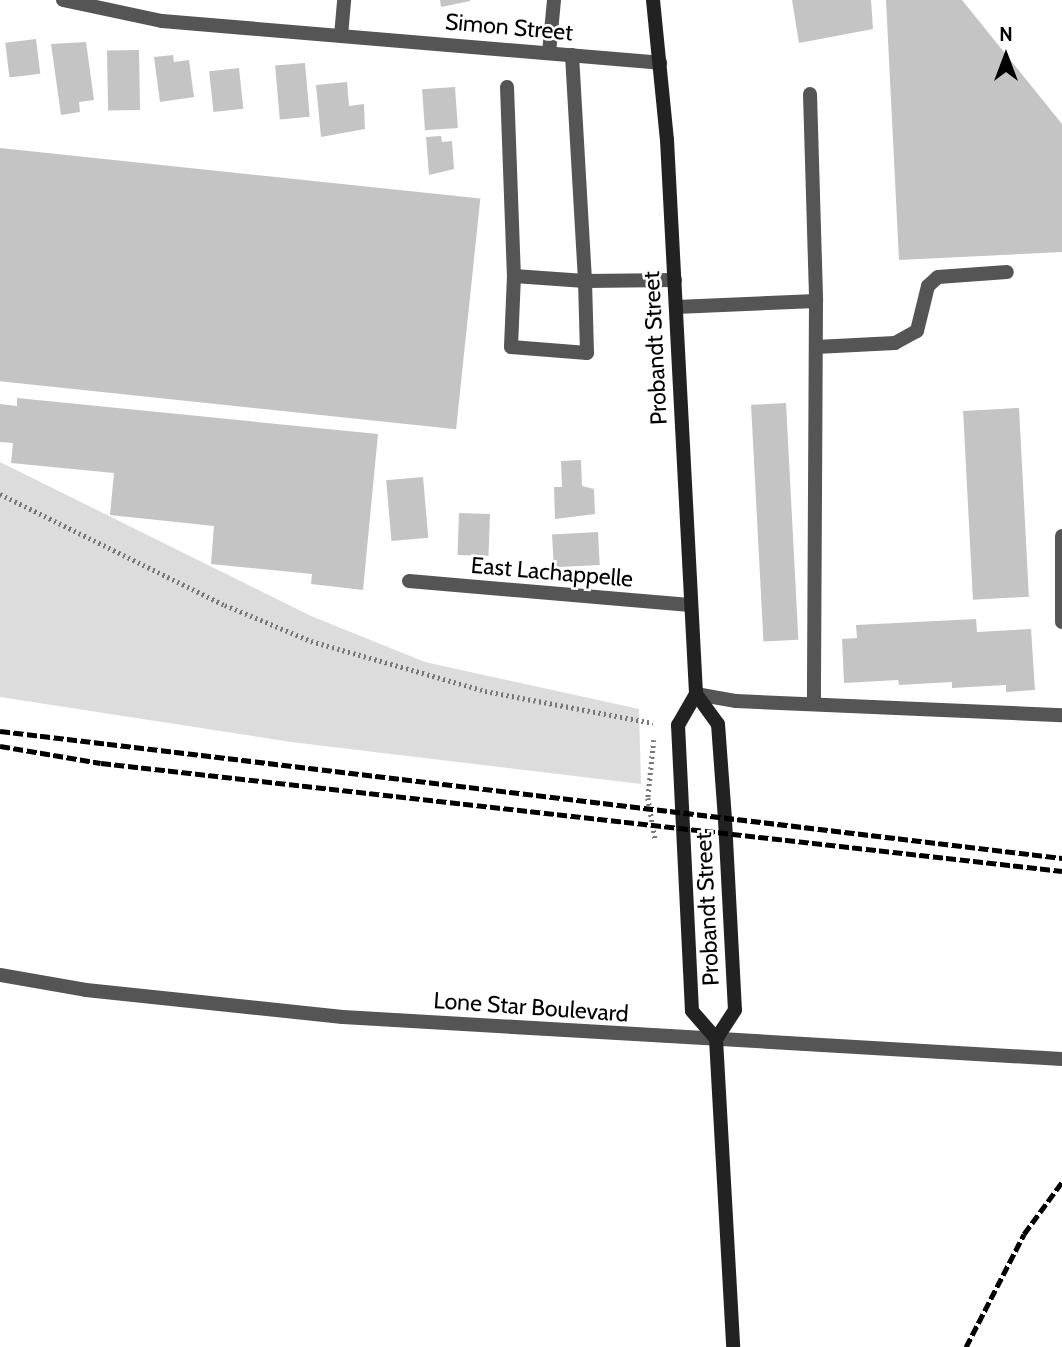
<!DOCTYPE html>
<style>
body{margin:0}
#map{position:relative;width:1062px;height:1347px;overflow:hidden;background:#fff;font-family:Cabin,sans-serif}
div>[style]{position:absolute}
.green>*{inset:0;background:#dcdcdc}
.building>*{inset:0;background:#c4c4c4;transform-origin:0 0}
.path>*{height:4.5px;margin-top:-2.25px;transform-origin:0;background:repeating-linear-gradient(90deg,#777 0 2px,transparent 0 5.5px)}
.service>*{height:14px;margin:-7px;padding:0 7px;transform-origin:7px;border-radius:7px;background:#555}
.minor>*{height:14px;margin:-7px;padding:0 7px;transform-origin:7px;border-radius:7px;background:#555}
.secondary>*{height:14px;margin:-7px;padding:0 7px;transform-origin:7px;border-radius:7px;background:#222}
.rail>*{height:5px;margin-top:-2.5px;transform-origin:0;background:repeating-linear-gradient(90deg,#000 0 10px,transparent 0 13.5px)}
span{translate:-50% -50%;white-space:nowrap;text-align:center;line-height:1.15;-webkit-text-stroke:5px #fff;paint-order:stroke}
.street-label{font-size:23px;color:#000}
.north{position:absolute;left:971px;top:21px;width:70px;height:70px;-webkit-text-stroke:5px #fff;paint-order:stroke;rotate:0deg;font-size:19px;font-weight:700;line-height:28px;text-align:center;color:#000}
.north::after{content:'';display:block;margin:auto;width:24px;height:32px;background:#000;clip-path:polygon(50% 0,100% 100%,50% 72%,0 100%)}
</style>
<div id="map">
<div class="green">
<i style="clip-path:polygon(0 462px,311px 616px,425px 662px,639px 709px,641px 784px,291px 742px,0 697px)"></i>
</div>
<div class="building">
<i style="clip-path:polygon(440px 0,470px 0,470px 1px,441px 7px)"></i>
<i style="clip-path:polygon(792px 0,871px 0,873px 29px,799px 43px)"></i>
<i style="clip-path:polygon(886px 0,962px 0,1062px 124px,1062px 252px,899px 260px)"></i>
<i style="left:36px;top:39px;width:35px;height:31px;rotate:83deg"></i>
<i style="clip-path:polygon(86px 42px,94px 100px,79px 102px,80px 112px,61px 115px,51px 44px)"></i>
<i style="left:139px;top:50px;width:60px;height:32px;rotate:89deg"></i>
<i style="clip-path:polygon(173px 55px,174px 62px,189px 60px,194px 97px,160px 102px,154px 57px)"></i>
<i style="left:305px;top:63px;width:54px;height:30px;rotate:85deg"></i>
<i style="left:239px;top:68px;width:41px;height:30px;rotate:84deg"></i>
<i style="clip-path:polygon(347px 82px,349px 106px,364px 104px,365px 129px,321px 137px,316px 85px)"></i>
<i style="left:455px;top:87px;width:41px;height:33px;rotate:86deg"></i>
<i style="clip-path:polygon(441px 136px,442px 142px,452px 141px,454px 169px,429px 175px,426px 137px)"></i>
<i style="left:0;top:148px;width:483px;height:232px;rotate:6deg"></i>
<i style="clip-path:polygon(17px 398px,378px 434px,363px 590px,311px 584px,312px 574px,211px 564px,214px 526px,110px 515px,114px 473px,11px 463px,13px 443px,0 442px,0 404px,17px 406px)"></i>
<i style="left:786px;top:403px;width:237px;height:35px;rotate:87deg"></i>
<i style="left:1019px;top:408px;width:189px;height:56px;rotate:87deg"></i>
<i style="clip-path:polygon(581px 460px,582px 486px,594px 489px,595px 514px,555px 519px,554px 487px,562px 487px,561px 461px)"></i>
<i style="left:423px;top:477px;width:61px;height:37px;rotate:85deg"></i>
<i style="left:459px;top:513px;width:31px;height:42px;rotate:2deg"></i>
<i style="left:598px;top:532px;width:33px;height:46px;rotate:87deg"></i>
<i style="clip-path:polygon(976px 619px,977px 632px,1031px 629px,1035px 690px,1006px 692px,1006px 685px,952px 688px,952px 682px,899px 685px,898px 680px,844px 683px,842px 639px,857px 638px,856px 625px)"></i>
</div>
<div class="path">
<i style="left:0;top:494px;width:251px;rotate:26.3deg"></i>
<i style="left:225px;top:605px;width:93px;rotate:22.7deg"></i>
<i style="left:311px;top:641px;width:181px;rotate:16deg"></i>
<i style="left:485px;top:691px;width:171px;rotate:10.8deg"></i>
<i style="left:654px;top:740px;width:58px;rotate:95.9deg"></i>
<i style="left:648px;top:798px;width:41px;rotate:80.1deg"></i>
</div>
<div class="service">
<i style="left:341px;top:36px;width:36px;rotate:-85deg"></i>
<i style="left:549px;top:53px;width:53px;rotate:-84.6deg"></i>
<i style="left:572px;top:55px;width:226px;rotate:86.7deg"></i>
<i style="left:585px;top:281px;width:90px;rotate:-0.6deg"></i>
<i style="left:507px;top:87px;width:189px;rotate:87.9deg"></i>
<i style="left:514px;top:276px;width:71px;rotate:4deg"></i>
<i style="left:585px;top:281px;width:72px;rotate:88.4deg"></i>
<i style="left:587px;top:353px;width:76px;rotate:-175.5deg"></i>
<i style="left:511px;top:347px;width:71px;rotate:-87.6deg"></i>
<i style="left:810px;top:94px;width:207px;rotate:88.3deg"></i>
<i style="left:816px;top:301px;width:403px;rotate:90.3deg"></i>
<i style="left:676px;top:307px;width:140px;rotate:-2.5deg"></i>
<i style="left:816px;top:347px;width:79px;rotate:-2.9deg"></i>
<i style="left:895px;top:343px;width:25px;rotate:-29deg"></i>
<i style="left:917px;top:331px;width:46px;rotate:-76.3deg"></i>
<i style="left:928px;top:286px;width:13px;rotate:-42deg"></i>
<i style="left:938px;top:277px;width:69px;rotate:-4.1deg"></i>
<i style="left:1062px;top:536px;width:86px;rotate:90deg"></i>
<i style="left:696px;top:694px;width:41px;rotate:9.9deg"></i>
<i style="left:736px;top:701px;width:326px;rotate:2.5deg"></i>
</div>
<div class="minor">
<i style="left:63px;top:0;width:101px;rotate:12deg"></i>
<i style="left:162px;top:21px;width:500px;rotate:4.8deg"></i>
<i style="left:409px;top:581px;width:282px;rotate:4.9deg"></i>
<i style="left:0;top:975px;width:87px;rotate:9.9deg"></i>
<i style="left:86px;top:990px;width:258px;rotate:6deg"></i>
<i style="left:343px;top:1017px;width:720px;rotate:3.34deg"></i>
</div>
<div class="secondary">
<i style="left:653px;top:0;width:141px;rotate:84.3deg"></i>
<i style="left:667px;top:140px;width:555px;rotate:87deg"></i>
<i style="left:696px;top:694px;width:37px;rotate:54deg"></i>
<i style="left:718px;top:724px;width:96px;rotate:85.8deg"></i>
<i style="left:725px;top:820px;width:190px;rotate:87deg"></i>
<i style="left:735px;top:1010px;width:35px;rotate:123deg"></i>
<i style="left:696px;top:694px;width:36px;rotate:120deg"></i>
<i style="left:678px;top:725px;width:286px;rotate:87.2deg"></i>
<i style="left:692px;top:1011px;width:37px;rotate:49deg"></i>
<i style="left:716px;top:1039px;width:308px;rotate:86.8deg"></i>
</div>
<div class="rail">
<i style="left:0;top:731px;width:1070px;rotate:6.82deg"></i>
<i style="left:0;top:746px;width:102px;rotate:9.6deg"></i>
<i style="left:101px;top:763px;width:967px;rotate:6.41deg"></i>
<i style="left:966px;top:1347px;width:127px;rotate:-62.8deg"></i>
<i style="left:1024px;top:1234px;width:64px;rotate:-53.8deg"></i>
</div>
<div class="street-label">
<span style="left:509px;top:27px;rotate:5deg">Simon Street</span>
<span style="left:655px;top:348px;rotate:-93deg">Probandt Street</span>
<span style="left:552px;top:572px;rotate:5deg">East Lachappelle</span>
<span style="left:707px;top:909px;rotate:-93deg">Probandt Street</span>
<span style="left:531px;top:1007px;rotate:4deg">Lone Star Boulevard</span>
</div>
<div class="north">N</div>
</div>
